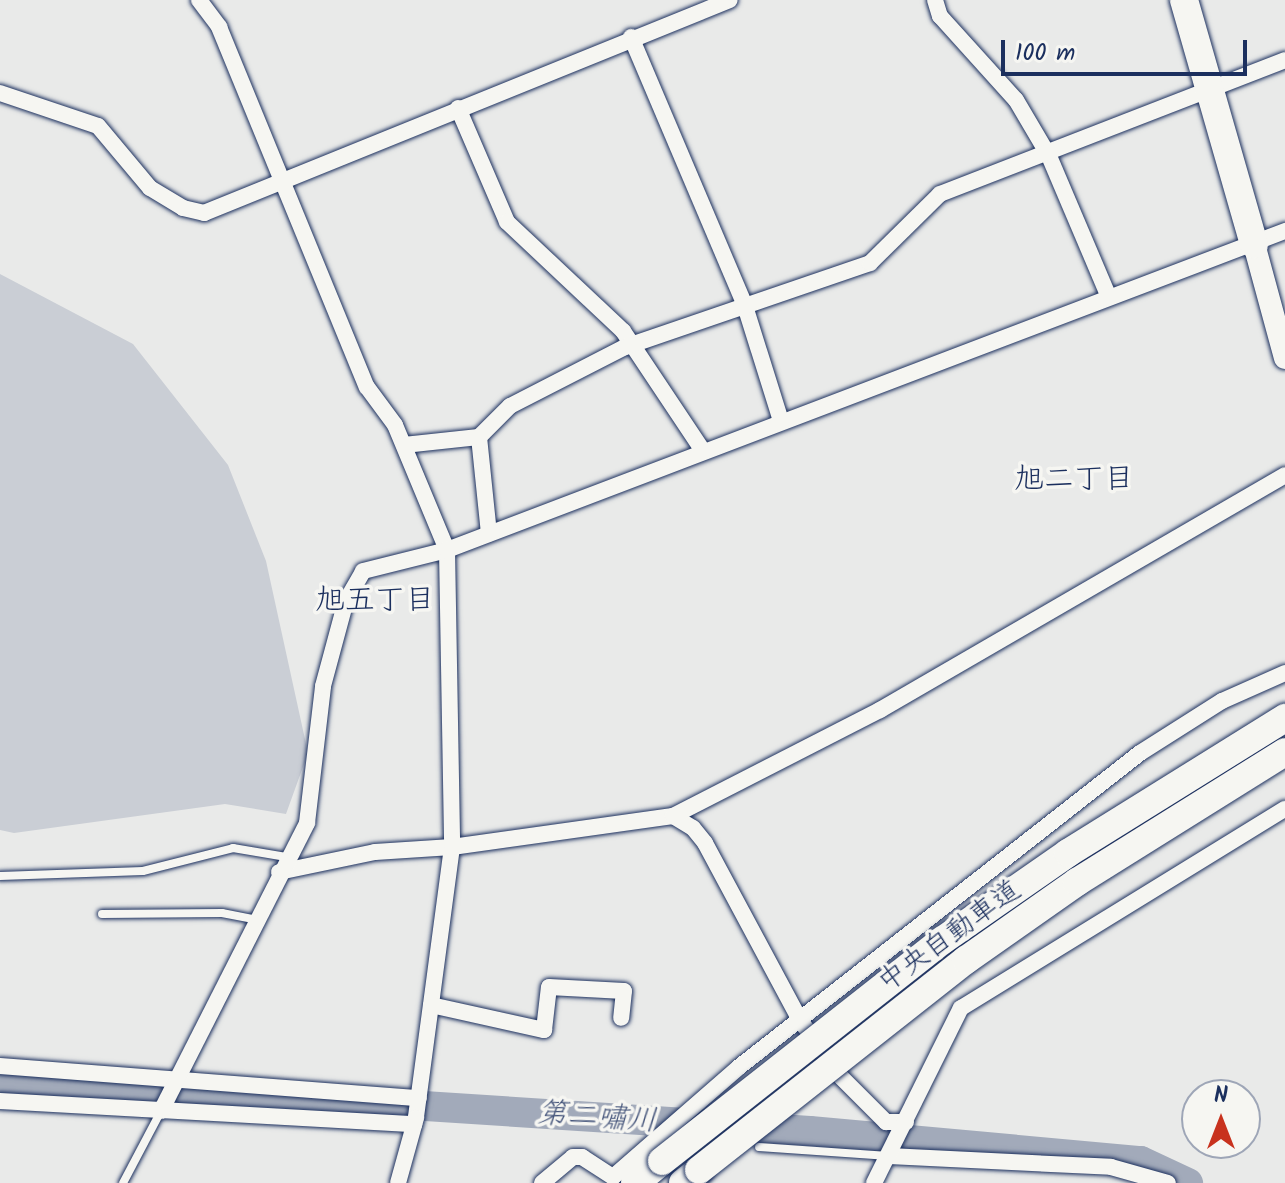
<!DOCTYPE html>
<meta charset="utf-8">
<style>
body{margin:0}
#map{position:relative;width:1285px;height:1183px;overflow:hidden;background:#e9eae9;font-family:Kalam,"Klee One",sans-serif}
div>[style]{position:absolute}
.green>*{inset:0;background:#caced5}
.river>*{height:30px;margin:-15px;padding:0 15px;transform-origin:15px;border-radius:15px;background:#a2aaba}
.roads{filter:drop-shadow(0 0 2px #1b2f5e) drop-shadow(0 0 2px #1b2f5e)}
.lane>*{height:8px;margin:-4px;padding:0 4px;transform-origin:4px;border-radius:4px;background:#f6f6f2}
.street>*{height:16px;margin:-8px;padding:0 8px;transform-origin:8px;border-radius:8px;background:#f6f6f2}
.secondary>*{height:22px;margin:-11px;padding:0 11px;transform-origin:11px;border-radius:11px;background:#f6f6f2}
.highway>*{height:28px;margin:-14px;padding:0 14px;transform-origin:14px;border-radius:14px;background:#f6f6f2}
.bridges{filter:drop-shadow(0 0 2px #1b2f5e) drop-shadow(0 0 2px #1b2f5e)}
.highway-bridge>*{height:28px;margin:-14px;padding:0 14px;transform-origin:14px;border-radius:14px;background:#f6f6f2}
span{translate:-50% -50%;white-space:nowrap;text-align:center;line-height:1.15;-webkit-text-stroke:7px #f6f6f2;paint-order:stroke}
.street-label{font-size:28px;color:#1b2f5e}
.neighbourhood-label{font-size:30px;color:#1b2f5e}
.water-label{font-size:30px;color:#44547a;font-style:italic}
.north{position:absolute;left:1181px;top:1079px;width:80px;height:80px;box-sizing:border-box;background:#f6f6f2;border:2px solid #9ea6b7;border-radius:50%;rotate:0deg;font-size:22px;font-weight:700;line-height:32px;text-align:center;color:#1b2f5e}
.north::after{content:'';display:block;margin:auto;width:28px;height:36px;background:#c8321e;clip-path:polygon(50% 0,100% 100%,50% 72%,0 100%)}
.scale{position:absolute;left:1001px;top:40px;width:246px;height:36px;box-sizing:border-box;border:4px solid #1b2f5e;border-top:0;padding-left:10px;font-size:24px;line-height:28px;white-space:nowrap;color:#1b2f5e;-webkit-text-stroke:6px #f6f6f2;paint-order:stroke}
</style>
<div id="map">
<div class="green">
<i style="clip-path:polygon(0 274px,133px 344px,228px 465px,266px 561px,308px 753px,286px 814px,225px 804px,14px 833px,0 830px)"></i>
</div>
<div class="river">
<i style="left:0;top:1086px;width:172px;rotate:4deg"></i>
<i style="left:172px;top:1098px;width:66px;rotate:-3.5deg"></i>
<i style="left:238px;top:1094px;width:573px;rotate:3.7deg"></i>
<i style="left:810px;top:1131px;width:332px;rotate:5.2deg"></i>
<i style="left:1141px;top:1161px;width:52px;rotate:25.1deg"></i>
</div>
<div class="roads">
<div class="lane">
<i style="left:0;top:876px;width:143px;rotate:-2deg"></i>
<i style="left:143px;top:871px;width:93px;rotate:-14.3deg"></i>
<i style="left:233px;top:848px;width:54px;rotate:9.6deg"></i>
<i style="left:102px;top:914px;width:120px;rotate:-0.5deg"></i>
<i style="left:222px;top:913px;width:36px;rotate:11deg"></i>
<i style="left:759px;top:1147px;width:130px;rotate:4deg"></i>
<i style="left:123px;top:1183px;width:81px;rotate:-62.2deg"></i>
</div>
<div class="street">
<i style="left:199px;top:0;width:34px;rotate:53deg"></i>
<i style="left:219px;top:27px;width:389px;rotate:67.7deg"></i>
<i style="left:367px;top:387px;width:47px;rotate:53.6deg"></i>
<i style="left:395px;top:425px;width:135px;rotate:67.4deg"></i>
<i style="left:447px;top:550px;width:297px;rotate:89deg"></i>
<i style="left:452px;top:847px;width:273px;rotate:97.6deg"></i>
<i style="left:416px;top:1118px;width:67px;rotate:105.5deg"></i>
<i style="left:935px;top:0;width:17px;rotate:73deg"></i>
<i style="left:940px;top:16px;width:113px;rotate:47.9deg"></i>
<i style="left:1016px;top:100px;width:65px;rotate:59.5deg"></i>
<i style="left:1049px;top:156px;width:151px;rotate:67deg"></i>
<i style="left:631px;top:37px;width:292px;rotate:67deg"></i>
<i style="left:745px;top:306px;width:121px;rotate:72.6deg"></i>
<i style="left:0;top:93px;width:103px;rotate:18.6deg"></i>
<i style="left:98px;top:126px;width:81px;rotate:50deg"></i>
<i style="left:150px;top:188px;width:39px;rotate:31deg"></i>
<i style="left:183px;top:208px;width:22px;rotate:13deg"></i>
<i style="left:204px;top:213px;width:567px;rotate:-22.05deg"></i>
<i style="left:458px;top:108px;width:124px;rotate:66.7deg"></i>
<i style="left:507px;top:222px;width:159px;rotate:43.2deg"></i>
<i style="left:623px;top:331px;width:144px;rotate:56.3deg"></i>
<i style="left:479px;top:437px;width:97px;rotate:84.1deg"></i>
<i style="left:404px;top:445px;width:75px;rotate:-6.1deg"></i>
<i style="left:479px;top:437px;width:44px;rotate:-45deg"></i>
<i style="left:510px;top:406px;width:129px;rotate:-27.2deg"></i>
<i style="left:625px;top:347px;width:259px;rotate:-18.9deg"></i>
<i style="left:870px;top:263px;width:98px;rotate:-44.6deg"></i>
<i style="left:940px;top:194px;width:370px;rotate:-21.2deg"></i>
<i style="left:673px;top:816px;width:23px;rotate:31deg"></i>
<i style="left:693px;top:828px;width:19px;rotate:51deg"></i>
<i style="left:705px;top:843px;width:201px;rotate:61.8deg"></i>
<i style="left:800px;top:1020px;width:70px;rotate:54.3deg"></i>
<i style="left:841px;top:1077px;width:64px;rotate:45deg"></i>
<i style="left:886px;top:1122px;width:20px"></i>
<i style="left:279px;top:872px;width:98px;rotate:-11.8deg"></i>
<i style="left:375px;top:852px;width:77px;rotate:-3.7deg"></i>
<i style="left:452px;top:847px;width:223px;rotate:-8deg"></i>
<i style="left:673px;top:816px;width:233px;rotate:-27.1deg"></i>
<i style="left:880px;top:710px;width:468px;rotate:-30.1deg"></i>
<i style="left:431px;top:1005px;width:116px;rotate:12.5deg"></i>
<i style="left:544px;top:1030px;width:43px;rotate:-83.4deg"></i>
<i style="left:549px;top:987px;width:75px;rotate:3.1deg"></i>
<i style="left:624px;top:991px;width:27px;rotate:96deg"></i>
<i style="left:0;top:1066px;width:420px;rotate:4.4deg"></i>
<i style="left:0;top:1101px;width:415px;rotate:3.2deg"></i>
<i style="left:161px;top:1111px;width:323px;rotate:-63.1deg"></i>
<i style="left:307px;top:823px;width:138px;rotate:-83.3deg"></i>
<i style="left:323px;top:686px;width:88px;rotate:-74.9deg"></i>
<i style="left:346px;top:601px;width:34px;rotate:-60deg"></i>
<i style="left:363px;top:571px;width:87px;rotate:-14deg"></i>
<i style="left:447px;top:550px;width:897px;rotate:-20.84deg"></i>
<i style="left:889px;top:1156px;width:222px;rotate:2.8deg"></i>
<i style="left:1111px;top:1167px;width:59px;rotate:15.7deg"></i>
<i style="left:542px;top:1183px;width:40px;rotate:-40deg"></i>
<i style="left:573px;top:1157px;width:9px"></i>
<i style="left:582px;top:1157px;width:37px;rotate:33deg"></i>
<i style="left:613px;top:1177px;width:167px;rotate:-41.1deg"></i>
<i style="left:739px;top:1067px;width:509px;rotate:-38.06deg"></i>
<i style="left:1140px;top:753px;width:97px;rotate:-32.4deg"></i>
<i style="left:1222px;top:701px;width:69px;rotate:-24deg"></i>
<i style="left:874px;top:1183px;width:195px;rotate:-63.6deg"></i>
<i style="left:961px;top:1008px;width:380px;rotate:-31.6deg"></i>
</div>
<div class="secondary">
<i style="left:1254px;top:244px;width:118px;rotate:74.8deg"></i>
</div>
<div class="highway">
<i style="left:1184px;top:0;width:254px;rotate:74deg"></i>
<i style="left:635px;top:1183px;width:35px;rotate:-39deg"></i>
<i style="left:683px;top:1183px;width:21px;rotate:-39deg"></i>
</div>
</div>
<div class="bridges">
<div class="highway-bridge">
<i style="left:662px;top:1161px;width:357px;rotate:-38.2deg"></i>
<i style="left:943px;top:940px;width:152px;rotate:-34.8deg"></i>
<i style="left:1068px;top:853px;width:256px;rotate:-31.9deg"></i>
<i style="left:699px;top:1170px;width:340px;rotate:-38.2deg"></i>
<i style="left:966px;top:960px;width:136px;rotate:-35.1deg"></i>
<i style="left:1077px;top:882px;width:245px;rotate:-32deg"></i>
</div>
</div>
<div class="street-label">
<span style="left:950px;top:937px;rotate:-36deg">中央自動車道</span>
</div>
<div class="neighbourhood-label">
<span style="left:1074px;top:480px">旭二丁目</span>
<span style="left:375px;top:601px">旭五丁目</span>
</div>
<div class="water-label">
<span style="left:597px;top:1118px;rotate:4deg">第二嘯川</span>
</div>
<div class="north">N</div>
<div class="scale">100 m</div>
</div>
